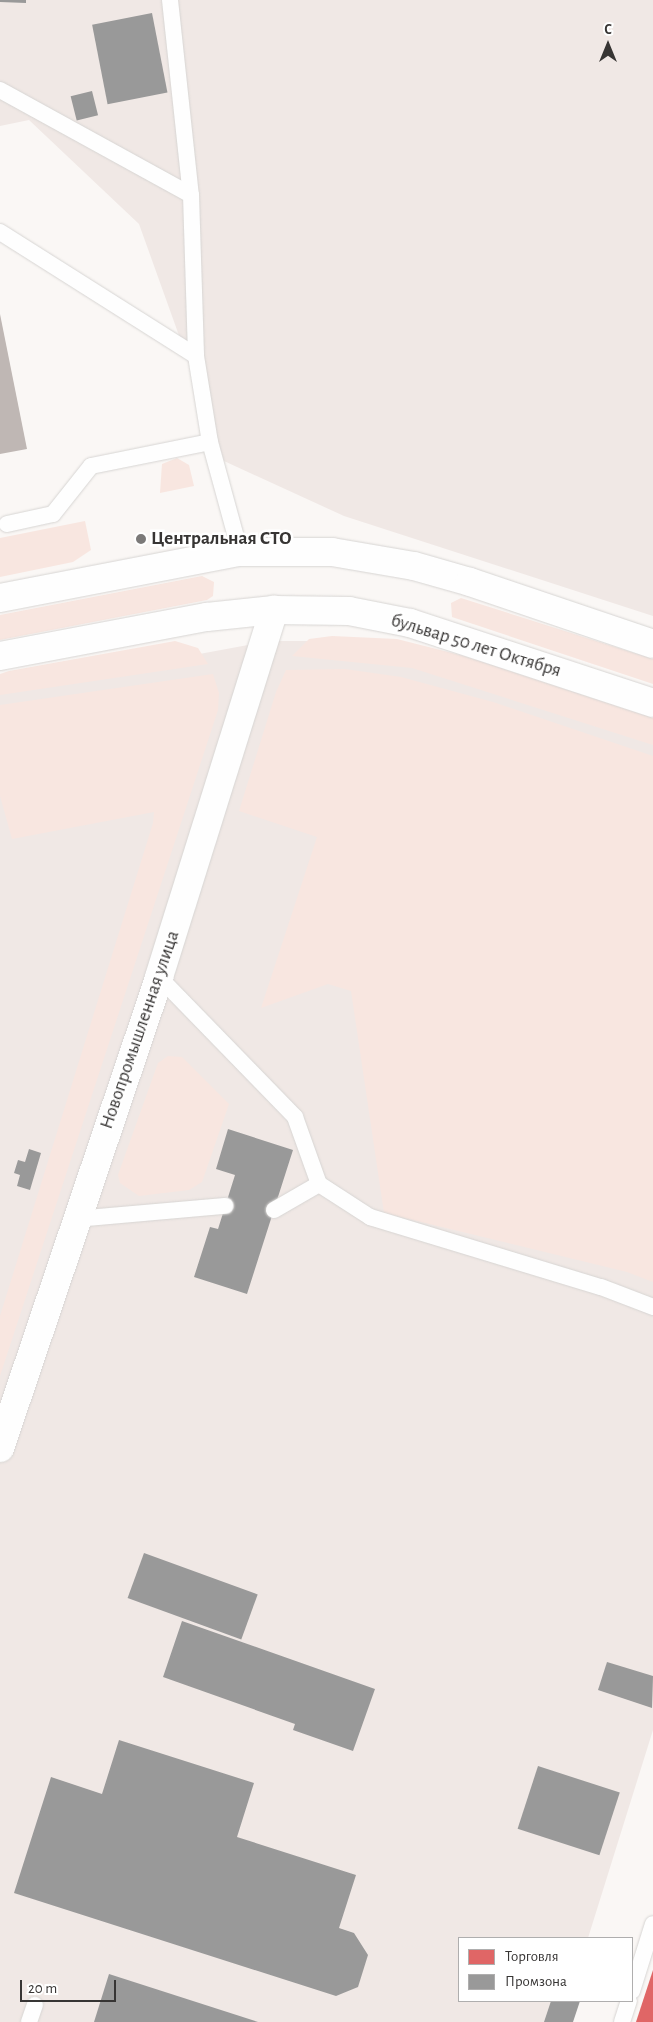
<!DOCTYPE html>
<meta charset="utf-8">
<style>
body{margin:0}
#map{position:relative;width:653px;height:2022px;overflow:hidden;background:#faf7f5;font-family:"Alegreya Sans",sans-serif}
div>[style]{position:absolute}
.built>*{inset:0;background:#f0e8e5}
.green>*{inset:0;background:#f8e6e0}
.shops>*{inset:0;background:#e06666}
.industry>*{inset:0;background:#999;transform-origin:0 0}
.building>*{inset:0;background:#bfb7b4}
.roads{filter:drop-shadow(0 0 1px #d7d5d3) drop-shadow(0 0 1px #d7d5d3)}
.service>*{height:16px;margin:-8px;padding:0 8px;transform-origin:8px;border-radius:8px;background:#fefefe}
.minor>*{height:28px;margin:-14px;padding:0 14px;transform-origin:14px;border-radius:14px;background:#fefefe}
.primary>*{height:28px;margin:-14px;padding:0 14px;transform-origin:14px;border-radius:14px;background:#fefefe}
.dots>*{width:14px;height:14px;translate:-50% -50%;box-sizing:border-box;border:2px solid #fff;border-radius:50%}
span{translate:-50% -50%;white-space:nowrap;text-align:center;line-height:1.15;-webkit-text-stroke:5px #fff;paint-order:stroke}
.poi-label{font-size:19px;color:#373534;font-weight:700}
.left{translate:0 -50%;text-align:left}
.street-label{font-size:19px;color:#373534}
.legend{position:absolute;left:458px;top:1937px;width:175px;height:65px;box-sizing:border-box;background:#fff;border:1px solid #afaeae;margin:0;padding:6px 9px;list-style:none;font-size:15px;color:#373534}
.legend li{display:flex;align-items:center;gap:10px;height:25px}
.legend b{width:25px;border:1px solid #afaeae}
.north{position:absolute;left:583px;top:20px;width:50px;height:50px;-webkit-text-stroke:4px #fff;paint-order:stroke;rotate:0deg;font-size:14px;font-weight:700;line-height:20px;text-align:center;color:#373534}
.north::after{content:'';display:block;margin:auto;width:18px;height:22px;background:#373534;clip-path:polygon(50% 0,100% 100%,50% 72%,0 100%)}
.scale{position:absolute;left:20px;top:1980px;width:96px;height:22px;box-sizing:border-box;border:2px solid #373534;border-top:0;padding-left:6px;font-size:15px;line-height:18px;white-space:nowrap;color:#373534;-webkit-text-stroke:4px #fff;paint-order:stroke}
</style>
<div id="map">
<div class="built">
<i style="clip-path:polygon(0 0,653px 0,653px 616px,344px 516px,224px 461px,139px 224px,29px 120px,0 126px)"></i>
<i style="clip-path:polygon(269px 641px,391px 641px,653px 718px,653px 1730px,588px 1938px,459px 1938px,459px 2001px,568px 2001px,562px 2022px,0 2022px,0 691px)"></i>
</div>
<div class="green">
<i style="clip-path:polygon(177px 458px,189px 465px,194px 486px,160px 493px,162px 464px)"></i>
<i style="clip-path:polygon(85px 521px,91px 550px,73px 562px,0 577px,0 538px)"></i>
<i style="clip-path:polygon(202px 576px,214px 582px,213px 596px,207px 600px,0 640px,0 615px)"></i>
<i style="clip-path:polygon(461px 598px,653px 659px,653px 684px,452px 617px,451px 603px)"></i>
<i style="clip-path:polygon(332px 636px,397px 639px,464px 656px,653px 718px,653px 745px,412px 668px,292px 656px,309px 639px)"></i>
<i style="clip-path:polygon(175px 641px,198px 648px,208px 664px,0 695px,0 674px,9px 671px)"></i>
<i style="clip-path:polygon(345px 669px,401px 677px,493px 702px,653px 756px,653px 1282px,627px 1272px,384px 1213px,351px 991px,328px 984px,261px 1008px,317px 837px,239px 811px,276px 692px,286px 670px)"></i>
<i style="clip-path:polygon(213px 674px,219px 693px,218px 710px,0 1376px,0 1316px,153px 823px,154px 812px,12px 839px,0 796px,0 705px)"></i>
<i style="clip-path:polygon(168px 1056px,182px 1057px,229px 1104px,202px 1182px,189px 1190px,139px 1196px,120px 1183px,118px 1175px,158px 1063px)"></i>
</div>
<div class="shops">
<i style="clip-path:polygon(653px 1970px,653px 2022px,636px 2022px)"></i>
</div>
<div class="industry">
<i style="clip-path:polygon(0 0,26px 0,26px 3px,0 2px)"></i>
<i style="left:152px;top:13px;width:81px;height:61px;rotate:79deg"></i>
<i style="left:92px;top:91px;width:25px;height:22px;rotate:76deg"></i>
<i style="clip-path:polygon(228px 1129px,293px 1150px,247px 1294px,194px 1277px,210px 1227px,218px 1229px,235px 1175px,216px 1169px)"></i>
<i style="clip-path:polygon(29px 1149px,41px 1153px,30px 1190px,17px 1186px,20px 1175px,14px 1173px,18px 1160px,25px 1162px)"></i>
<i style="left:144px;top:1553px;width:121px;height:48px;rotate:20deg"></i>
<i style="clip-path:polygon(182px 1621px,375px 1689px,353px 1751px,293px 1730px,295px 1724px,163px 1677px)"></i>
<i style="clip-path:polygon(607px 1662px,653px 1676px,652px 1708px,598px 1690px)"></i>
<i style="clip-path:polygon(119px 1740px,254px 1783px,237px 1837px,356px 1875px,339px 1928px,354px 1933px,368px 1955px,358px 1987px,336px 1996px,14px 1893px,51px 1777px,102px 1794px)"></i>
<i style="left:538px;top:1766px;width:86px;height:66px;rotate:18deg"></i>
<i style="clip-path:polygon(109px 1974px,258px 2022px,94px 2022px)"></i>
<i style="clip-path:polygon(551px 2001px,580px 2001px,573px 2022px,544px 2022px)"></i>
</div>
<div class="building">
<i style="clip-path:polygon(0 314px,27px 449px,0 454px)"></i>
</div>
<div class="roads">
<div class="service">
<i style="left:170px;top:0;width:196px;rotate:83.9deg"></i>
<i style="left:191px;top:195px;width:161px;rotate:88.2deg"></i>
<i style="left:196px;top:356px;width:87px;rotate:80.8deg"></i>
<i style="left:210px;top:442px;width:114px;rotate:74.7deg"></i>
<i style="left:0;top:90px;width:218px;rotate:28.8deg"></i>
<i style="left:0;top:232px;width:232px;rotate:32.3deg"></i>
<i style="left:7px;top:524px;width:47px;rotate:-12.3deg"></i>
<i style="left:53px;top:514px;width:61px;rotate:-51.6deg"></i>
<i style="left:91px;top:466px;width:121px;rotate:-11.4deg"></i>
<i style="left:159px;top:977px;width:195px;rotate:45.8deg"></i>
<i style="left:295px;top:1117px;width:71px;rotate:70.3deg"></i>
<i style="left:319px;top:1184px;width:52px;rotate:150deg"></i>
<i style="left:319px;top:1184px;width:61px;rotate:32.9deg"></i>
<i style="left:370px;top:1217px;width:241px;rotate:16.9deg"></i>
<i style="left:601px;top:1287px;width:56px;rotate:21deg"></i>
<i style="left:75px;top:1219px;width:151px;rotate:-5deg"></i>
<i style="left:632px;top:1991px;width:70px;rotate:-72.6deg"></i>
<i style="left:29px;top:2022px;width:18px;rotate:-71deg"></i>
<i style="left:622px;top:2022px;width:22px;rotate:-72deg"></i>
</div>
<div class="minor">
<i style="left:0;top:1448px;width:497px;rotate:-71.3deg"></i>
<i style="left:159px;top:977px;width:385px;rotate:-72.6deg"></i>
</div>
<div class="primary">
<i style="left:0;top:598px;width:244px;rotate:-10.9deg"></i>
<i style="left:240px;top:552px;width:92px"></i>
<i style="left:332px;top:552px;width:83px;rotate:9.7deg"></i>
<i style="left:414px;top:566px;width:58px;rotate:15.9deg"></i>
<i style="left:470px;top:582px;width:193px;rotate:18.7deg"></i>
<i style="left:0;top:656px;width:211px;rotate:-10.7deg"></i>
<i style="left:207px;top:617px;width:67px;rotate:-6deg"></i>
<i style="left:274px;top:610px;width:75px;rotate:0.8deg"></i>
<i style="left:349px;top:611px;width:62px;rotate:11.1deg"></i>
<i style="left:410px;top:623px;width:256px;rotate:18.2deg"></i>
</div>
</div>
<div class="dots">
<i style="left:141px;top:539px;background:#7b7978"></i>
</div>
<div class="poi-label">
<span class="left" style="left:151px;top:539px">Центральная СТО</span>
</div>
<div class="street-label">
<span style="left:476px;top:646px;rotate:17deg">бульвар 50 лет Октября</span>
<span style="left:140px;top:1030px;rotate:-71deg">Новопромышленная улица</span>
</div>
<ul class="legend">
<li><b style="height:14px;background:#e06666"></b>Торговля</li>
<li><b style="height:14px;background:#999"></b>Промзона</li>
</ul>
<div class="north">С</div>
<div class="scale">20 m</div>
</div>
